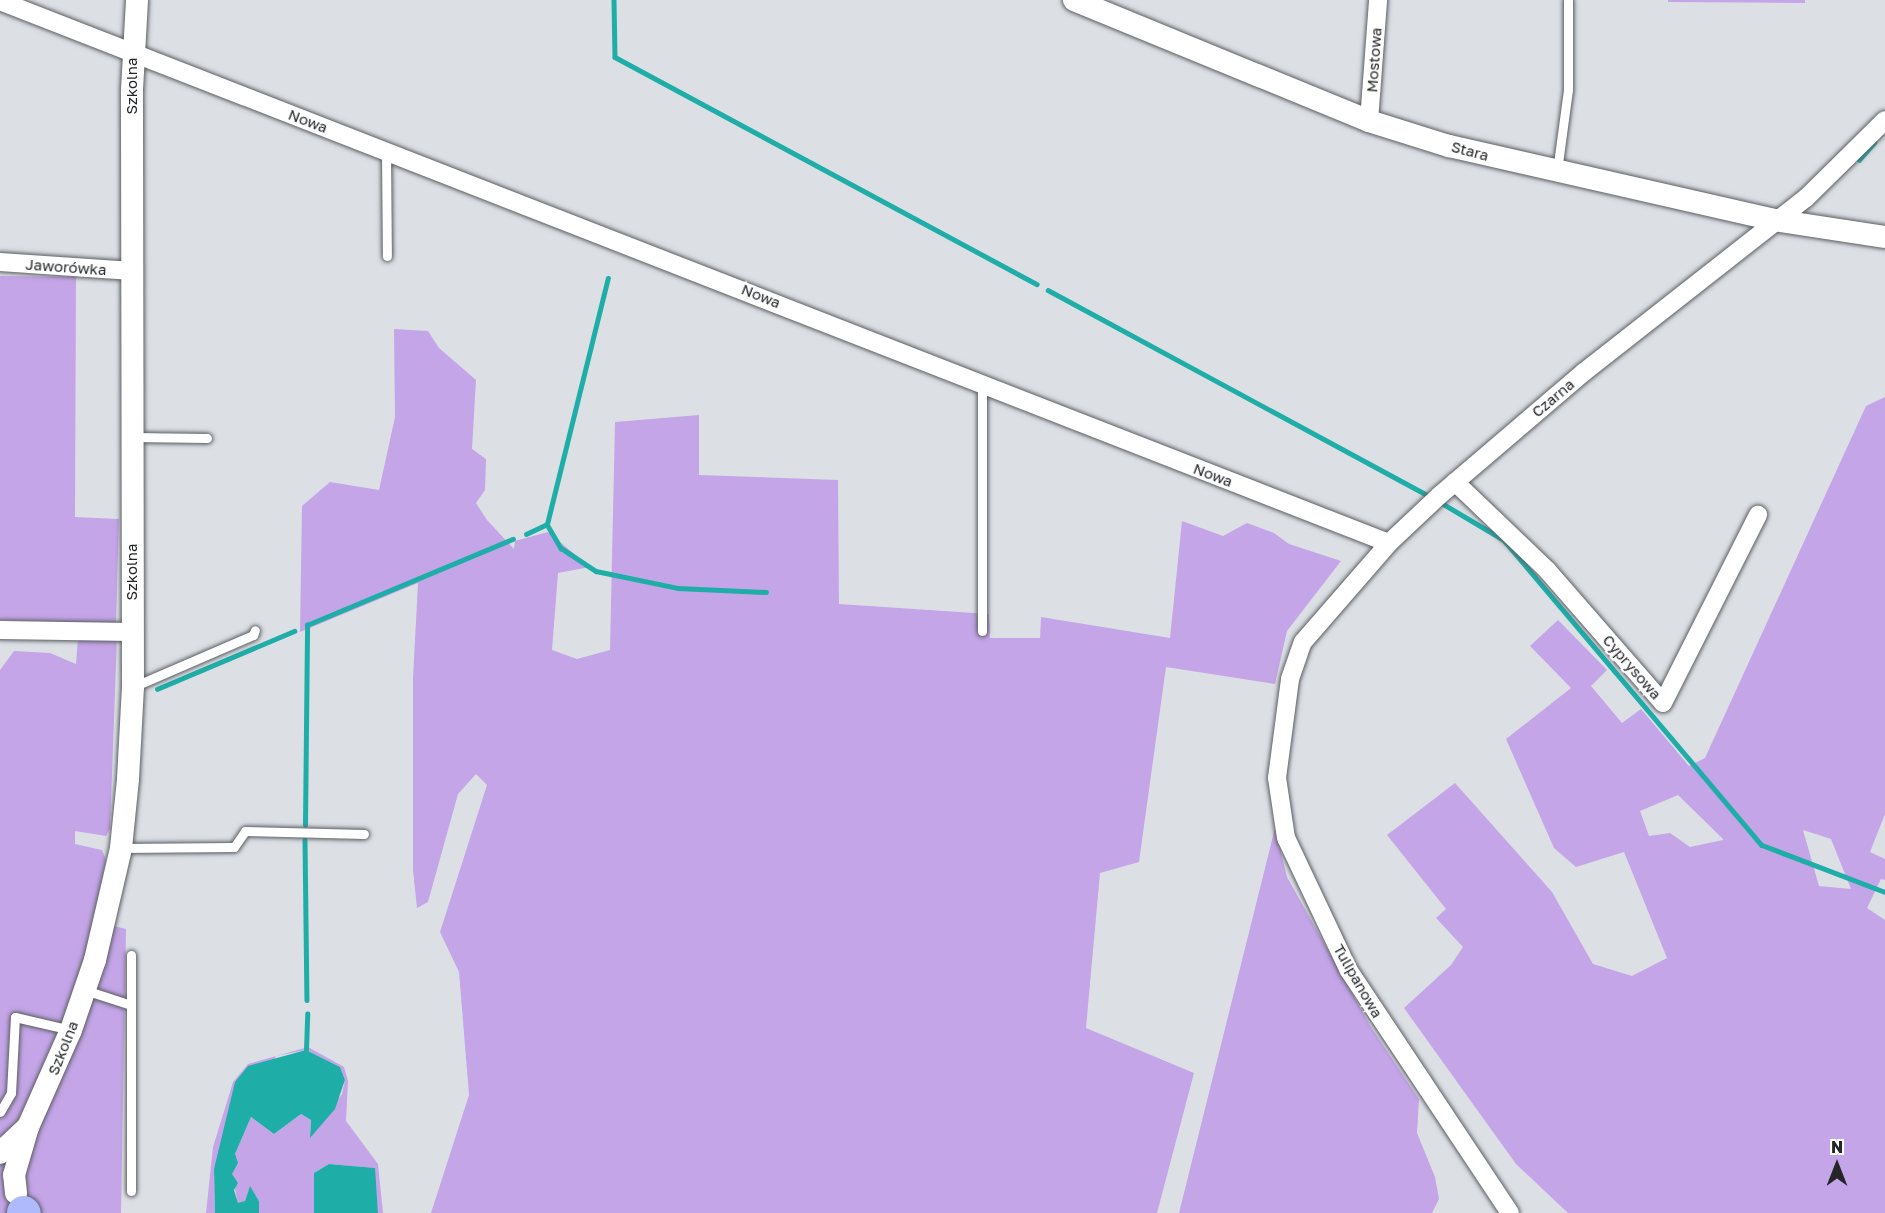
<!DOCTYPE html>
<meta charset="utf-8">
<style>
body{margin:0}
#map{position:relative;width:1885px;height:1213px;overflow:hidden;background:#dce0e5;font-family:"Golos Text",sans-serif}
div>[style]{position:absolute}
.green>*{inset:0;background:#c4a5e8}
.water>*{inset:0;background:#1fada8}
.stream>*{height:4.5px;margin:-2.25px;padding:0 2.25px;transform-origin:2.25px;border-radius:2.25px;background:#1fada8}
.roads{filter:drop-shadow(0 0 2px #5a5e62) drop-shadow(0 0 2px #5a5e62)}
.service>*{height:9px;margin:-4.5px;padding:0 4.5px;transform-origin:4.5px;border-radius:4.5px;background:#fff}
.minor>*{height:18px;margin:-9px;padding:0 9px;transform-origin:9px;border-radius:9px;background:#fff}
.tertiary>*{height:22px;margin:-11px;padding:0 11px;transform-origin:11px;border-radius:11px;background:#fff}
.motorway>*{height:33px;margin:-16.5px;padding:0 16.5px;transform-origin:16.5px;border-radius:16.5px;background:#afbafd}
span{translate:-50% -50%;white-space:nowrap;text-align:center;line-height:1.15;-webkit-text-stroke:4.5px #fff;paint-order:stroke}
.street-label{font-size:15px;color:#242628}
.north{position:absolute;left:1807px;top:1135px;width:60px;height:60px;-webkit-text-stroke:4px #fff;paint-order:stroke;rotate:0deg;font-size:16px;font-weight:700;line-height:24px;text-align:center;color:#242628}
.north::after{content:'';display:block;margin:auto;width:21px;height:27px;background:#242628;clip-path:polygon(50% 0,100% 100%,50% 72%,0 100%)}
</style>
<div id="map">
<div class="green">
<i style="clip-path:polygon(1668px 0,1805px 0,1805px 3px,1668px 2px)"></i>
<i style="clip-path:polygon(0 276px,76px 277px,75px 517px,119px 519px,116px 624px,0 620px)"></i>
<i style="clip-path:polygon(394px 329px,428px 331px,439px 348px,476px 380px,472px 449px,486px 459px,485px 490px,476px 503px,487px 520px,514px 549px,515px 541px,548px 532px,590px 567px,558px 573px,552px 650px,577px 659px,610px 650px,615px 422px,699px 415px,699px 475px,838px 480px,839px 604px,989px 614px,990px 638px,1040px 638px,1041px 617px,1170px 638px,1182px 521px,1223px 536px,1247px 523px,1274px 533px,1289px 544px,1341px 561px,1287px 631px,1275px 684px,1166px 667px,1139px 862px,1100px 873px,1086px 1028px,1194px 1073px,1157px 1213px,431px 1213px,469px 1095px,459px 972px,440px 932px,487px 785px,476px 774px,458px 794px,428px 902px,417px 908px,413px 870px,413px 678px,418px 583px,300px 632px,302px 506px,330px 482px,379px 490px,395px 417px)"></i>
<i style="clip-path:polygon(evenodd,1885px 397px,1885px 814px,1870px 852px,1885px 859px,1885px 880px,1881px 879px,1867px 908px,1885px 920px,1885px 1213px,1568px 1213px,1516px 1164px,1404px 1008px,1451px 965px,1463px 947px,1436px 918px,1446px 909px,1387px 835px,1455px 783px,1552px 892px,1593px 964px,1632px 976px,1667px 958px,1624px 852px,1576px 867px,1554px 848px,1506px 739px,1571px 688px,1530px 646px,1558px 620px,1607px 670px,1591px 686px,1622px 723px,1641px 709px,1689px 766px,1705px 758px,1866px 406px,1885px 397px,1678px 795px,1723px 839px,1723px 840px,1690px 847px,1670px 833px,1649px 836px,1640px 811px,1678px 795px,1885px 397px,1803px 830px,1831px 839px,1851px 889px,1819px 886px,1803px 830px)"></i>
<i style="clip-path:polygon(78px 637px,117px 637px,110px 829px,106px 836px,75px 831px,75px 844px,102px 850px,106px 860px,93px 921px,126px 929px,121px 1213px,0 1213px,0 670px,14px 651px,50px 653px,76px 664px)"></i>
<i style="clip-path:polygon(1275px 828px,1287px 877px,1371px 1027px,1419px 1099px,1417px 1133px,1435px 1177px,1439px 1199px,1432px 1213px,1179px 1213px)"></i>
<i style="clip-path:polygon(308px 1047px,344px 1067px,348px 1081px,346px 1121px,378px 1164px,383px 1213px,378px 1213px,374px 1168px,329px 1164px,314px 1173px,314px 1213px,259px 1213px,259px 1201px,250px 1187px,245px 1201px,238px 1204px,232px 1174px,235px 1154px,251px 1117px,274px 1134px,301px 1114px,311px 1120px,310px 1137px,342px 1094px,345px 1080px,340px 1067px,306px 1050px,276px 1056px,214px 1169px,215px 1213px,206px 1213px,213px 1147px,233px 1082px,248px 1064px)"></i>
</div>
<div class="water">
<i style="clip-path:polygon(306px 1050px,340px 1067px,345px 1080px,335px 1109px,310px 1138px,311px 1120px,301px 1114px,274px 1134px,251px 1117px,235px 1154px,238px 1163px,232px 1174px,238px 1183px,234px 1190px,238px 1203px,245px 1201px,250px 1186px,259px 1201px,259px 1213px,215px 1213px,214px 1169px,235px 1082px,248px 1066px)"></i>
<i style="clip-path:polygon(329px 1164px,375px 1168px,378px 1213px,314px 1213px,314px 1173px)"></i>
</div>
<div class="stream">
<i style="left:614px;top:0;width:57px;rotate:89deg"></i>
<i style="left:615px;top:57px;width:479px;rotate:28.3deg"></i>
<i style="left:1859px;top:160px;width:23px;rotate:-49deg"></i>
<i style="left:1048px;top:290px;width:437px;rotate:28.4deg"></i>
<i style="left:1440px;top:502px;width:74px;rotate:30.7deg"></i>
<i style="left:1504px;top:540px;width:399px;rotate:49.8deg"></i>
<i style="left:1762px;top:845px;width:132px;rotate:20.9deg"></i>
<i style="left:547px;top:524px;width:28px;rotate:60deg"></i>
<i style="left:561px;top:548px;width:42px;rotate:33.3deg"></i>
<i style="left:596px;top:571px;width:84px;rotate:11.7deg"></i>
<i style="left:678px;top:588px;width:88px;rotate:2.6deg"></i>
<i style="left:526px;top:534px;width:23px;rotate:-25deg"></i>
<i style="left:547px;top:524px;width:253px;rotate:-76.1deg"></i>
<i style="left:157px;top:689px;width:149px;rotate:-22.9deg"></i>
<i style="left:305px;top:825px;width:200px;rotate:-89.4deg"></i>
<i style="left:307px;top:625px;width:223px;rotate:-22.7deg"></i>
<i style="left:305px;top:840px;width:160px;rotate:89.3deg"></i>
<i style="left:306px;top:1050px;width:36px;rotate:-88deg"></i>
</div>
<div class="roads">
<div class="service">
<i style="left:386px;top:151px;width:105px;rotate:89.5deg"></i>
<i style="left:1557px;top:171px;width:82px;rotate:-82.3deg"></i>
<i style="left:1568px;top:90px;width:90px;rotate:-90deg"></i>
<i style="left:982px;top:385px;width:246px;rotate:90deg"></i>
<i style="left:132px;top:437px;width:75px;rotate:0.8deg"></i>
<i style="left:135px;top:686px;width:129px;rotate:-23.4deg"></i>
<i style="left:253px;top:635px;width:5px;rotate:-68deg"></i>
<i style="left:121px;top:848px;width:113px;rotate:-0.5deg"></i>
<i style="left:234px;top:847px;width:19px;rotate:-55deg"></i>
<i style="left:245px;top:831px;width:119px;rotate:1.4deg"></i>
<i style="left:131px;top:955px;width:236px;rotate:90deg"></i>
<i style="left:85px;top:990px;width:48px;rotate:18.1deg"></i>
<i style="left:0;top:1112px;width:22px;rotate:-60deg"></i>
<i style="left:11px;top:1093px;width:76px;rotate:-87deg"></i>
<i style="left:15px;top:1017px;width:57px;rotate:13.1deg"></i>
</div>
<div class="minor">
<i style="left:0;top:1px;width:1491px;rotate:21.32deg"></i>
<i style="left:1369px;top:121px;width:121px;rotate:-85.7deg"></i>
<i style="left:0;top:262px;width:133px;rotate:3.9deg"></i>
<i style="left:1455px;top:482px;width:127px;rotate:43.7deg"></i>
<i style="left:1547px;top:570px;width:176px;rotate:48.9deg"></i>
<i style="left:1663px;top:703px;width:211px;rotate:-63.2deg"></i>
<i style="left:0;top:630px;width:132px;rotate:0.9deg"></i>
<i style="left:1510px;top:1213px;width:291px;rotate:-123.6deg"></i>
<i style="left:1349px;top:971px;width:147px;rotate:-115.3deg"></i>
<i style="left:1286px;top:838px;width:61px;rotate:-98.5deg"></i>
<i style="left:1277px;top:778px;width:100px;rotate:-82.5deg"></i>
<i style="left:1290px;top:679px;width:39px;rotate:-71deg"></i>
<i style="left:1303px;top:642px;width:131px;rotate:-49deg"></i>
<i style="left:1389px;top:543px;width:70px;rotate:-43.3deg"></i>
<i style="left:1440px;top:495px;width:189px;rotate:-40.5deg"></i>
<i style="left:1584px;top:372px;width:282px;rotate:-38.1deg"></i>
<i style="left:1806px;top:198px;width:111px;rotate:-44.6deg"></i>
</div>
<div class="tertiary">
<i style="left:1074px;top:0;width:319px;rotate:22.3deg"></i>
<i style="left:1369px;top:121px;width:84px;rotate:17.4deg"></i>
<i style="left:1449px;top:146px;width:333px;rotate:12.8deg"></i>
<i style="left:1774px;top:220px;width:112px;rotate:8.7deg"></i>
<i style="left:0;top:1153px;width:38px;rotate:-43deg"></i>
<i style="left:16px;top:1193px;width:18px;rotate:-96deg"></i>
<i style="left:14px;top:1175px;width:50px;rotate:-73.7deg"></i>
<i style="left:28px;top:1127px;width:106px;rotate:-66.1deg"></i>
<i style="left:71px;top:1030px;width:74px;rotate:-71.1deg"></i>
<i style="left:95px;top:960px;width:115px;rotate:-76.9deg"></i>
<i style="left:121px;top:848px;width:69px;rotate:-84.2deg"></i>
<i style="left:128px;top:779px;width:93px;rotate:-86.9deg"></i>
<i style="left:133px;top:686px;width:596px;rotate:-90.1deg"></i>
<i style="left:132px;top:90px;width:90px;rotate:-86.8deg"></i>
</div>
<div class="motorway">
<i style="left:23px;top:1212px;width:1px;rotate:45deg"></i>
</div>
</div>
<div class="street-label">
<span style="left:1374px;top:60px;rotate:-86deg">Mostowa</span>
<span style="left:132px;top:86px;rotate:-90deg">Szkolna</span>
<span style="left:308px;top:121px;rotate:21deg">Nowa</span>
<span style="left:1470px;top:151px;rotate:15deg">Stara</span>
<span style="left:66px;top:267px;rotate:4deg">Jaworówka</span>
<span style="left:761px;top:296px;rotate:22deg">Nowa</span>
<span style="left:1553px;top:398px;rotate:-40deg">Czarna</span>
<span style="left:1213px;top:475px;rotate:21deg">Nowa</span>
<span style="left:132px;top:572px;rotate:-90deg">Szkolna</span>
<span style="left:1632px;top:667px;rotate:49deg">Cyprysowa</span>
<span style="left:1358px;top:981px;rotate:60deg">Tulipanowa</span>
<span style="left:63px;top:1048px;rotate:-68deg">Szkolna</span>
</div>
<div class="north">N</div>
</div>
